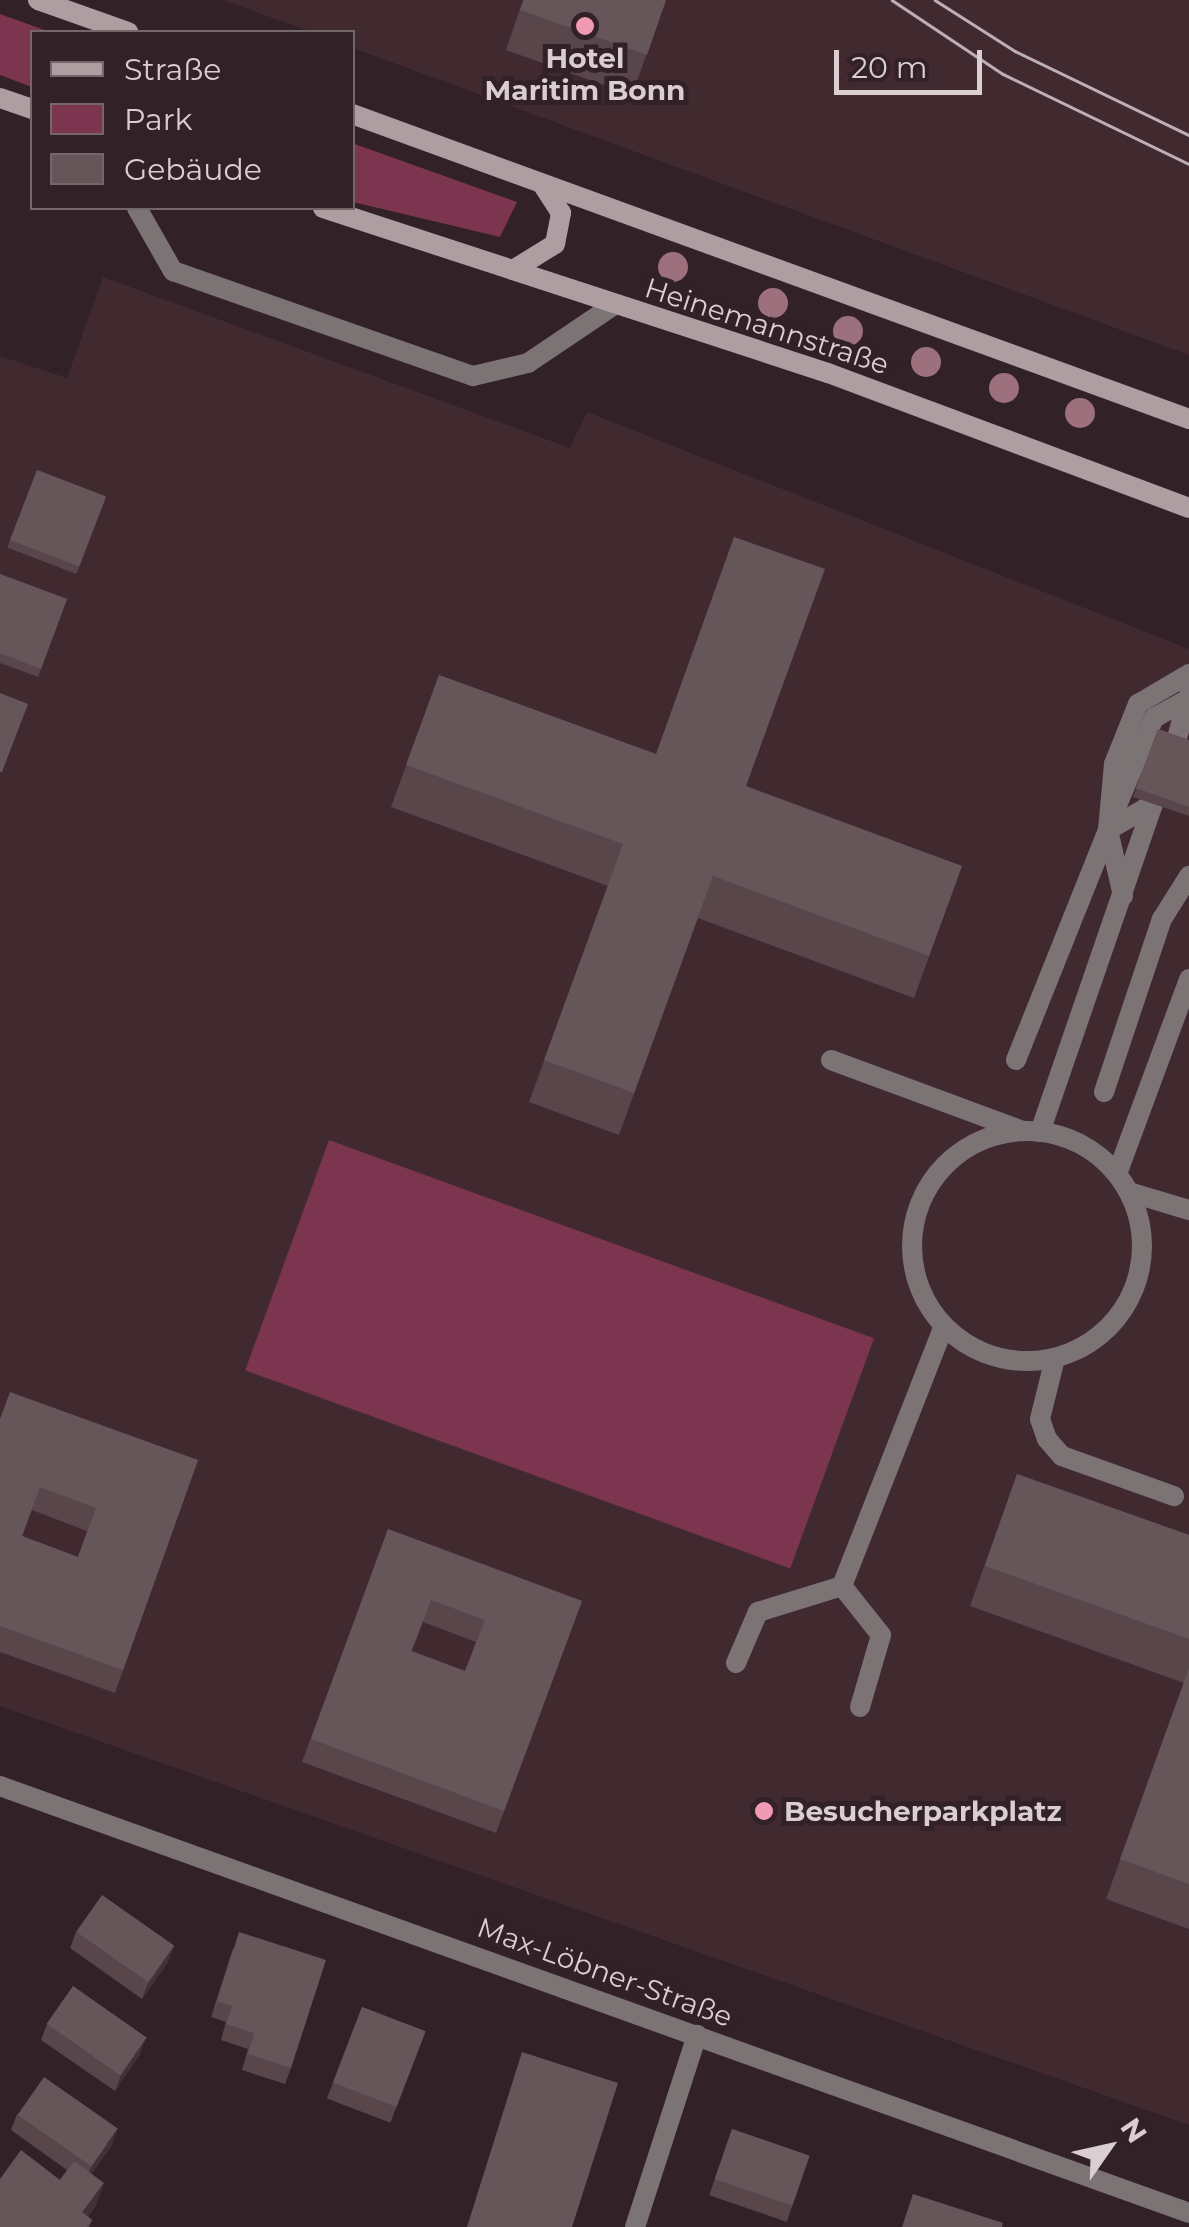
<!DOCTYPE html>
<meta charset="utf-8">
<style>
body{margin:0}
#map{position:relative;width:1189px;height:2227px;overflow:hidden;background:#322126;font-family:Montserrat,sans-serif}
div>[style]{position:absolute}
.built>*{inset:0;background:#412930}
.green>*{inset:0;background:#7b354e;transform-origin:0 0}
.lane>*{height:20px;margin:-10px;padding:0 10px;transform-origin:10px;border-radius:10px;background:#7c7375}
.lane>.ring{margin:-10px;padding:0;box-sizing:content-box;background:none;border:20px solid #7c7375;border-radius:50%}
.street>*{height:20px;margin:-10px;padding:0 10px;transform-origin:10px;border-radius:10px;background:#7c7375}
.secondary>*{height:20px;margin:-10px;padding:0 10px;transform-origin:10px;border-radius:10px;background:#ad9ea1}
.tram>*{height:2.5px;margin:-1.25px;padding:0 1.25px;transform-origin:1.25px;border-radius:1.25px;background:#bdb0b4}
.trees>*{width:30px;height:30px;margin:-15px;border-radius:50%;background:#9d707d}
.wall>*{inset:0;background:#58464b;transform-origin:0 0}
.shaded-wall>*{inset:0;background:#433136}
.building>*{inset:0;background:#665559;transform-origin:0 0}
.dots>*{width:28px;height:28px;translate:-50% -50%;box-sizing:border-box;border:5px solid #322126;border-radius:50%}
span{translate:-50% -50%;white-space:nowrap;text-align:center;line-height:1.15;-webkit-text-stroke:10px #322126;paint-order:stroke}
.poi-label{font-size:28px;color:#daced1;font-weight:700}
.left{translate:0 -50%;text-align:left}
.street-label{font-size:28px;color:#daced1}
.legend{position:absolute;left:30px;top:30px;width:325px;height:180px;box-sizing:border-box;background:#322126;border:2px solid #75666a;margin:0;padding:12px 18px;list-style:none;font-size:30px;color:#daced1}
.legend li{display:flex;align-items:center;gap:20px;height:50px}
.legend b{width:50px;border:2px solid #75666a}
.north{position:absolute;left:1059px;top:2097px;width:100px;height:100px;-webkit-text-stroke:8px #322126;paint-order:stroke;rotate:56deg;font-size:28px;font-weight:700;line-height:40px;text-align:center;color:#daced1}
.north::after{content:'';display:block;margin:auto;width:35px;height:45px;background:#daced1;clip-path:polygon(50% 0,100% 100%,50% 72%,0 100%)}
.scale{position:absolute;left:834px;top:50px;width:148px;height:45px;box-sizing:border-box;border:5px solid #daced1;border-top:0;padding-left:12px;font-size:30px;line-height:35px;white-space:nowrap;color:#daced1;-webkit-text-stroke:8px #322126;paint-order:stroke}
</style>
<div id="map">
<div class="built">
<i style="clip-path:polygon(223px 0,1189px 0,1189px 355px,353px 48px,352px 32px,312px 32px)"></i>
<i style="clip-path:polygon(103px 277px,570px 448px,587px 412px,1189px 649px,1189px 2125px,0 1706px,0 356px,67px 378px)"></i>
</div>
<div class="green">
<i style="clip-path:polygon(0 14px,50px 32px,32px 32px,32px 87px,0 75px)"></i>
<i style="clip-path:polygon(352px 143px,517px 202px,500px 237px,353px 202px)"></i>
<i style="left:329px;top:1140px;width:580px;height:245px;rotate:20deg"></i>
</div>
<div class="lane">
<i style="left:137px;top:208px;width:73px;rotate:60.3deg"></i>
<i style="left:173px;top:271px;width:318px;rotate:19.3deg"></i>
<i style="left:473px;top:376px;width:57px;rotate:-13.3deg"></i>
<i style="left:528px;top:363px;width:104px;rotate:-34deg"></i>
<i style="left:1175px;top:745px;width:52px;rotate:-74.4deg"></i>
<i style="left:1117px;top:805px;width:95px;rotate:-67deg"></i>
<i style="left:1154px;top:718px;width:39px;rotate:-29deg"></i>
<i style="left:1123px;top:896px;width:68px;rotate:-102.8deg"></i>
<i style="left:1108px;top:830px;width:66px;rotate:-84.8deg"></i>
<i style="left:1114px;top:764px;width:65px;rotate:-68.2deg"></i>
<i style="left:1138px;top:704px;width:59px;rotate:-30.5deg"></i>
<i style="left:831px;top:1060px;width:205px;rotate:20.3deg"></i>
<i style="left:1016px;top:1060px;width:248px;rotate:-68.2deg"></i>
<i style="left:1108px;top:830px;width:52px;rotate:-30deg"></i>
<i style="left:1104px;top:1092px;width:182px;rotate:-71.5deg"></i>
<i style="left:1162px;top:919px;width:51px;rotate:-57.9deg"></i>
<i class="ring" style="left:912px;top:1131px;width:210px;height:210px"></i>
<i style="left:1040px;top:1132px;width:347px;rotate:-71deg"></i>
<i style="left:1117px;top:1174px;width:208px;rotate:-69.7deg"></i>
<i style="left:1129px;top:1192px;width:63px;rotate:16.7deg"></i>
<i style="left:1055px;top:1358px;width:63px;rotate:103.8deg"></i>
<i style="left:1040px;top:1419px;width:21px;rotate:71deg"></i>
<i style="left:1047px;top:1439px;width:23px;rotate:49deg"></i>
<i style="left:1062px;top:1456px;width:119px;rotate:19.7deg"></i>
<i style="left:736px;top:1663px;width:56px;rotate:-66.7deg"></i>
<i style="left:758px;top:1612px;width:88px;rotate:-17.2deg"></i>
<i style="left:860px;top:1707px;width:75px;rotate:-73.7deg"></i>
<i style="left:881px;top:1635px;width:63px;rotate:-128.5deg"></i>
<i style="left:842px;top:1586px;width:279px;rotate:-68.6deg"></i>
</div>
<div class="street">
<i style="left:0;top:1786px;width:1263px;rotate:19.75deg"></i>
<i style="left:635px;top:2227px;width:202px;rotate:-72.1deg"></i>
</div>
<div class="secondary">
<i style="left:38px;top:0;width:96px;rotate:19.6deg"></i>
<i style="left:0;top:98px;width:34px;rotate:19deg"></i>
<i style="left:352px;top:114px;width:891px;rotate:20.02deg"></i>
<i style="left:323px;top:208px;width:531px;rotate:18.09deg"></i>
<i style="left:828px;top:373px;width:385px;rotate:20.5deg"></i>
<i style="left:513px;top:270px;width:49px;rotate:-31.8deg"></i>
<i style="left:555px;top:244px;width:32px;rotate:-79deg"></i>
<i style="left:561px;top:213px;width:33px;rotate:-123deg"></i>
</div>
<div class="tram">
<i style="left:892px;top:0;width:133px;rotate:33.7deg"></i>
<i style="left:1003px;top:74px;width:207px;rotate:25.8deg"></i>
<i style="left:935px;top:0;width:95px;rotate:32.5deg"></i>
<i style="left:1015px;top:51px;width:193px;rotate:25.8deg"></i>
</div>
<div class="trees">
<i style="left:673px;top:267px"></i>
<i style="left:773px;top:303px"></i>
<i style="left:848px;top:331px"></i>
<i style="left:926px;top:362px"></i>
<i style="left:1004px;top:388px"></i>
<i style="left:1080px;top:413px"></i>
</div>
<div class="wall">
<i style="clip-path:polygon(523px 0,666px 0,632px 95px,506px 50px)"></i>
<i style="left:37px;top:470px;width:74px;height:83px;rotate:21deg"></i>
<i style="clip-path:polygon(0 574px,67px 599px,38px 677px,0 663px)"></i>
<i style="clip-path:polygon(439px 675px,962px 866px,914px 998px,698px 918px,619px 1135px,529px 1102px,608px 886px,391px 807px)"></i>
<i style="clip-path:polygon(1158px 729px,1189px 740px,1189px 816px,1133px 797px)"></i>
<i style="clip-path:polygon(evenodd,0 1419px,198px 1460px,115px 1693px,0 1652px,0 1419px,32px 1510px,87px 1531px,78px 1557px,22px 1536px,32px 1510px)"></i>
<i style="clip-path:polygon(1017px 1474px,1189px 1535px,1189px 1929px,1106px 1899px,1184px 1683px,970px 1606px)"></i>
<i style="clip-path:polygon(evenodd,388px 1529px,582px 1601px,496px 1833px,302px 1762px,388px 1529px,423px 1622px,476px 1642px,465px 1671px,412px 1651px,423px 1622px)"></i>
<i style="clip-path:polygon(76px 1932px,174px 1946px,168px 1962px,142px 1999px,70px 1948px)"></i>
<i style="clip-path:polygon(233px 1948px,291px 2068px,285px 2084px,242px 2070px,248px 2049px,221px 2040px,226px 2022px,211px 2017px)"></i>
<i style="left:362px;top:2007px;width:68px;height:98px;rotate:21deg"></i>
<i style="clip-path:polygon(47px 2024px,140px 2054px,115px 2091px,41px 2040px)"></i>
<i style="clip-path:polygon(17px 2114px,112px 2145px,91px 2174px,96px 2206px,88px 2216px,92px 2220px,89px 2227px,0 2227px,60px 2180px,67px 2170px,11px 2130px)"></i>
<i style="left:732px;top:2129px;width:82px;height:70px;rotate:19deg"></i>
</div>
<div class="shaded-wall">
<i style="clip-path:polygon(174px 1946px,168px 1962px,142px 1999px,148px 1983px)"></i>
<i style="clip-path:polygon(146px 2038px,140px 2054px,115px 2091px,121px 2075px)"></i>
<i style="clip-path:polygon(118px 2129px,112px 2145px,85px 2183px,91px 2167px)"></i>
<i style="clip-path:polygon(104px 2183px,96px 2206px,80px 2227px,82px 2212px)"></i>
</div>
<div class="building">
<i style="clip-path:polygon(524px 0,666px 0,647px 55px,520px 10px)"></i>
<i style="left:37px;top:470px;width:74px;height:75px;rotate:21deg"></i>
<i style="clip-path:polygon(734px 537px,825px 569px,746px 786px,962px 866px,929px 956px,713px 876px,634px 1093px,544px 1060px,623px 844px,406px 765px,439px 675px,656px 754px)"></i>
<i style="clip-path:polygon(0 574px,67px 599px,41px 669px,0 653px)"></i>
<i style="clip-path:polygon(0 693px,28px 704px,2px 772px,0 772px)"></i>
<i style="clip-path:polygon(1158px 729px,1189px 740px,1189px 807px,1136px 788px)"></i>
<i style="clip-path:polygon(evenodd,10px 1392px,198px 1460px,123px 1670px,0 1626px,0 1419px,10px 1392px,40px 1487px,96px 1508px,78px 1557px,22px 1536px,40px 1487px)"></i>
<i style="clip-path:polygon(1017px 1474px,1189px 1535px,1189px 1639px,985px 1566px)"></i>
<i style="clip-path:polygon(evenodd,388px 1529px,582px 1601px,504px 1811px,311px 1739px,388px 1529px,431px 1600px,485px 1620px,465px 1671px,411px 1651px,431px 1600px)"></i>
<i style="clip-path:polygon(1189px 1668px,1189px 1884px,1120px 1859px)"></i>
<i style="left:102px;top:1895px;width:88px;height:45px;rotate:35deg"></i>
<i style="clip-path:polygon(239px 1932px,326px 1960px,291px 2068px,248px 2054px,254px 2033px,226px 2024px,232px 2006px,217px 2001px)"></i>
<i style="left:73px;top:1986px;width:90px;height:46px;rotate:35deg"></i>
<i style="left:362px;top:2007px;width:68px;height:81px;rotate:21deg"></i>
<i style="clip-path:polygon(522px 2052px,618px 2083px,572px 2227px,467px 2227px)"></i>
<i style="left:44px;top:2077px;width:90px;height:46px;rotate:35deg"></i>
<i style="left:732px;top:2129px;width:82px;height:53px;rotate:19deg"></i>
<i style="clip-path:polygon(21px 2150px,60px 2180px,74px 2161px,104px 2183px,82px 2212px,92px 2220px,87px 2227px,0 2227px,0 2179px)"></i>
<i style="clip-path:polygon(913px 2194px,1003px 2223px,1002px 2227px,902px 2227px)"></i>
</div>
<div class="dots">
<i style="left:585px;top:26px;background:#f09ab4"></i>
<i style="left:764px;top:1811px;background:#f09ab4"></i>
</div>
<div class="poi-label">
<span style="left:585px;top:74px">Hotel<br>Maritim Bonn</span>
<span class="left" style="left:784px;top:1811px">Besucherparkplatz</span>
</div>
<div class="street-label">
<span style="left:767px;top:326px;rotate:18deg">Heinemannstraße</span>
<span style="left:605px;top:1972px;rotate:20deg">Max-Löbner-Straße</span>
</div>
<ul class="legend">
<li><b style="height:12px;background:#ad9ea1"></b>Straße</li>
<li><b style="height:28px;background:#7b354e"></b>Park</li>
<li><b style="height:28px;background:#665559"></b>Gebäude</li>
</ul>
<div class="north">N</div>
<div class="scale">20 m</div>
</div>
